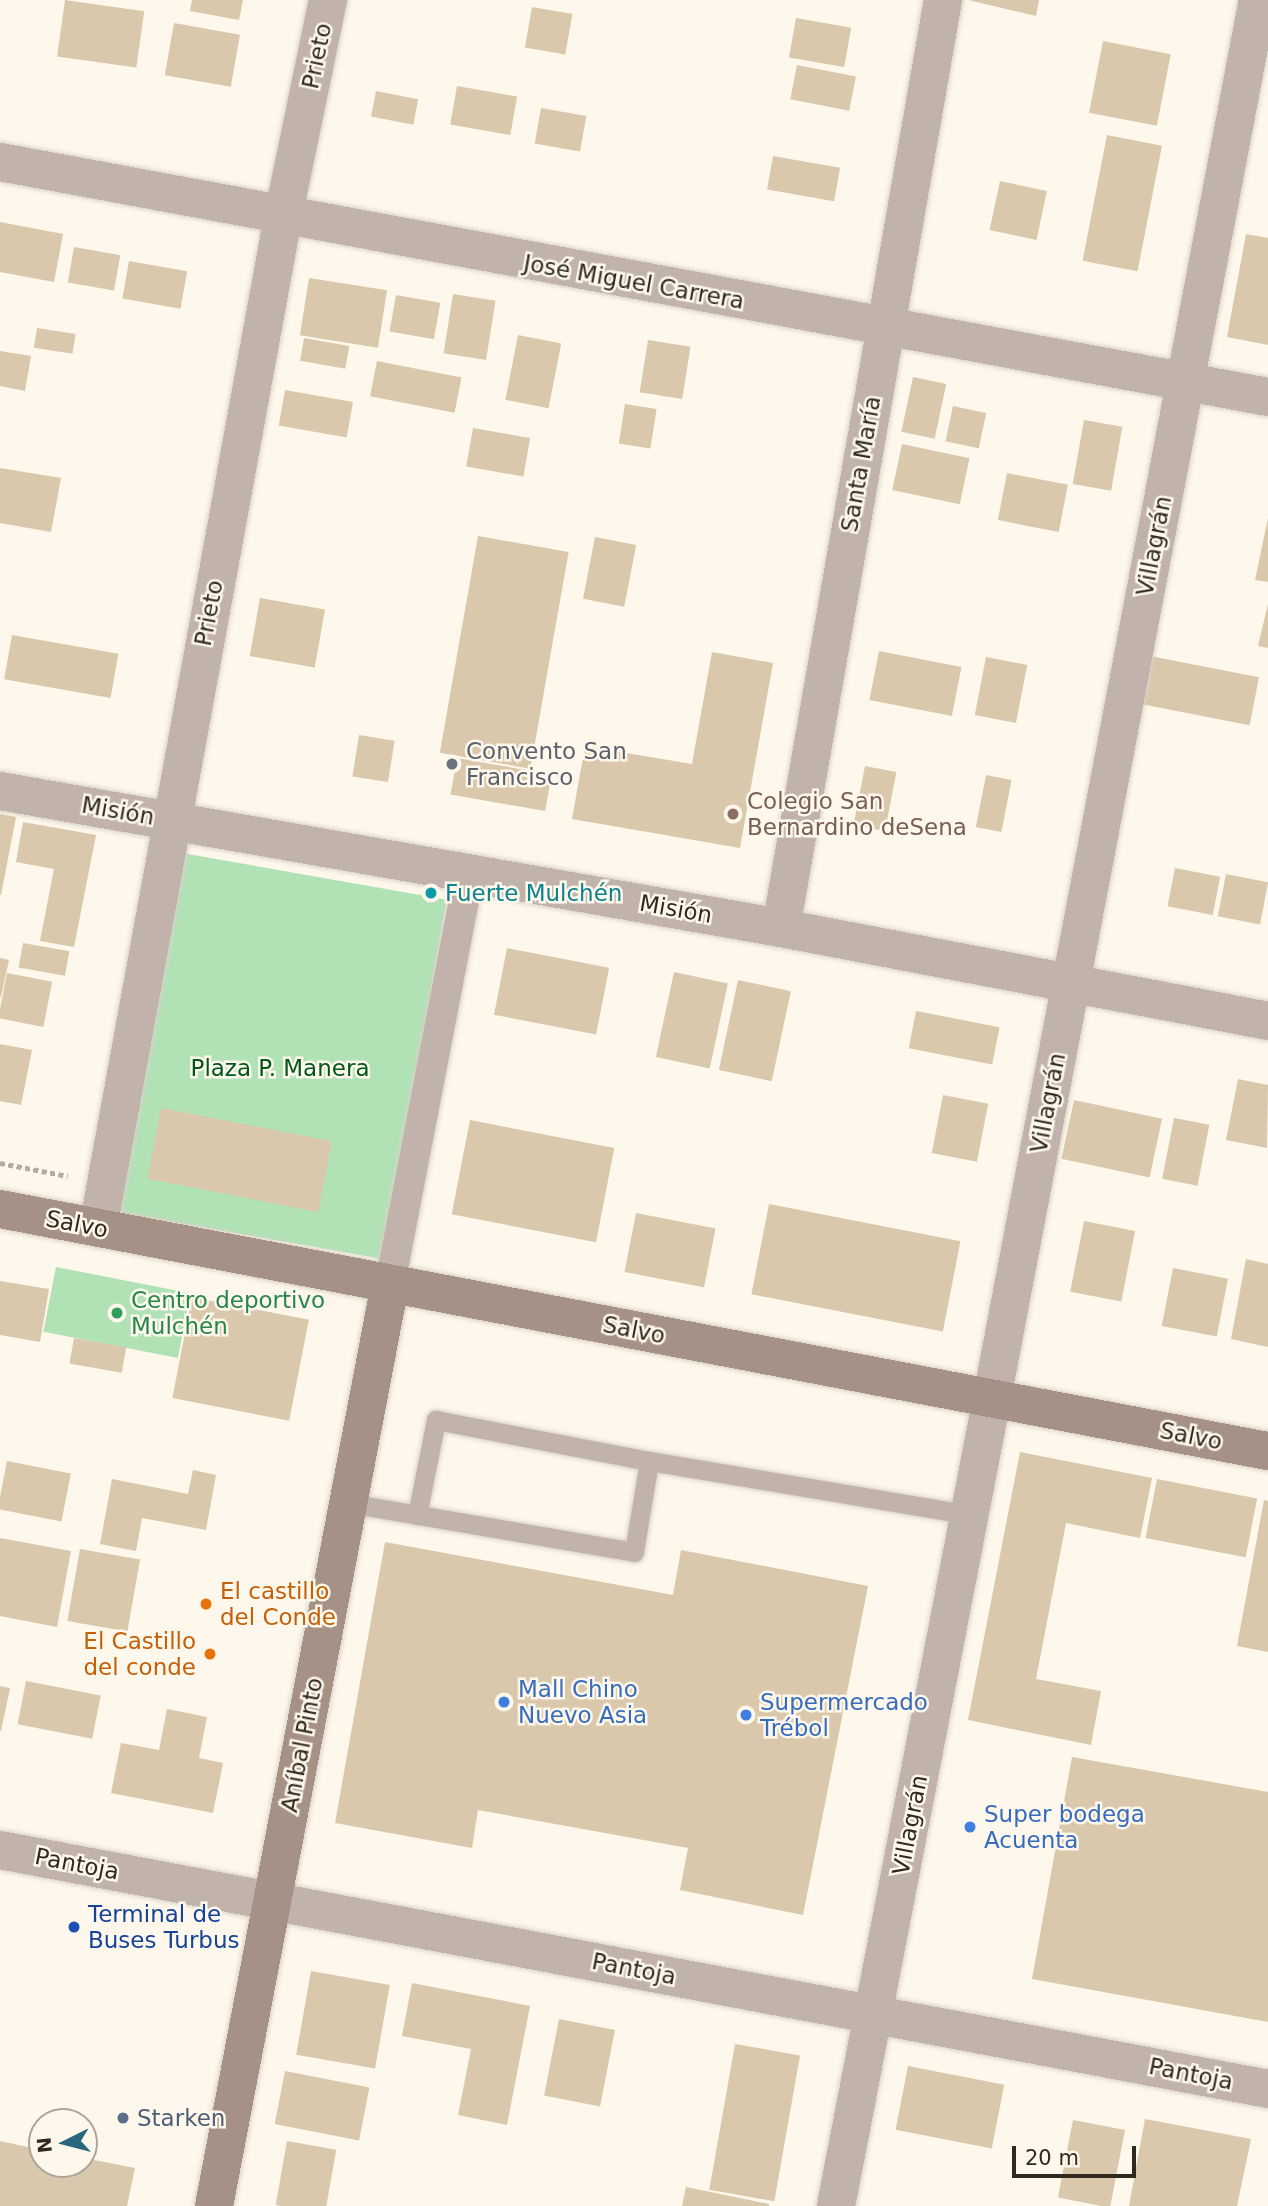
<!DOCTYPE html>
<meta charset="utf-8">
<style>
body{margin:0}
#map{position:relative;width:1268px;height:2206px;overflow:hidden;background:#fef7eb;font-family:"DejaVu Sans",sans-serif}
div>[style]{position:absolute}
.green>*{inset:0;background:#b1e2b6;transform-origin:0 0}
.building>*{inset:0;background:#d9c8ab;transform-origin:0 0}
.path>*{height:4.5px;margin-top:-2.25px;transform-origin:0;background:repeating-linear-gradient(90deg,#b3aca0 0 5px,transparent 0 8.5px)}
.roads{filter:drop-shadow(0 0 2px #d9d2c6) drop-shadow(0 0 2px #d9d2c6)}
.service>*{height:19px;margin:-9.5px;padding:0 9.5px;transform-origin:9.5px;border-radius:9.5px;background:#c1b3ab}
.pedestrian>*{height:30px;margin:-15px;padding:0 15px;transform-origin:15px;border-radius:15px;background:#c1b3ab}
.minor>*{height:38px;margin:-19px;padding:0 19px;transform-origin:19px;border-radius:19px;background:#c1b3ab}
.tertiary>*{height:38px;margin:-19px;padding:0 19px;transform-origin:19px;border-radius:19px;background:#c1b3ab}
.secondary>*{height:38px;margin:-19px;padding:0 19px;transform-origin:19px;border-radius:19px;background:#a59186}
.dots>*{width:19px;height:19px;translate:-50% -50%;box-sizing:border-box;border:4px solid #fef7eb;border-radius:50%}
span{translate:-50% -50%;white-space:nowrap;text-align:center;line-height:1.15;-webkit-text-stroke:5px #fef7eb;paint-order:stroke}
.street-label{font-size:23px;color:#30291e}
.worship-label{font-size:23px;color:#5b616d}
.left{translate:0 -50%;text-align:left}
.education-label{font-size:23px;color:#785e54}
.culture-label{font-size:23px;color:#0d838f}
.park-label{font-size:23px;color:#00571c}
.leisure-label{font-size:23px;color:#27864d}
.food-label{font-size:23px;color:#c56008}
.right{translate:-100% -50%;text-align:right}
.shop-label{font-size:23px;color:#366cbe}
.transit-label{font-size:23px;color:#164399}
.service-label{font-size:23px;color:#4e5e75}
.north{position:absolute;left:28px;top:2108px;width:70px;height:70px;box-sizing:border-box;background:#fef7eb;border:2px solid #aca599;border-radius:50%;rotate:264deg;font-size:19px;font-weight:700;line-height:28px;text-align:center;color:#30291e}
.north::after{content:'';display:block;margin:auto;width:24px;height:32px;background:#29677d;clip-path:polygon(50% 0,100% 100%,50% 72%,0 100%)}
.scale{position:absolute;left:1012px;top:2146px;width:124px;height:32px;box-sizing:border-box;border:4px solid #30291e;border-top:0;padding-left:9px;font-size:21px;line-height:24px;white-space:nowrap;color:#30291e;-webkit-text-stroke:5px #fef7eb;paint-order:stroke}
</style>
<div id="map">
<div class="green">
<i style="left:182px;top:853px;width:269px;height:365px;rotate:10deg"></i>
<i style="left:56px;top:1267px;width:137px;height:66px;rotate:11deg"></i>
</div>
<div class="building">
<i style="left:65px;top:0;width:80px;height:57px;rotate:8deg"></i>
<i style="clip-path:polygon(192px 0,243px 0,239px 20px,190px 11px)"></i>
<i style="clip-path:polygon(968px 0,1039px 0,1036px 16px)"></i>
<i style="left:532px;top:7px;width:41px;height:41px;rotate:10deg"></i>
<i style="left:796px;top:18px;width:56px;height:40px;rotate:10deg"></i>
<i style="left:174px;top:23px;width:67px;height:53px;rotate:10deg"></i>
<i style="left:1103px;top:41px;width:69px;height:73px;rotate:11deg"></i>
<i style="left:797px;top:65px;width:60px;height:35px;rotate:11deg"></i>
<i style="left:457px;top:86px;width:61px;height:39px;rotate:10deg"></i>
<i style="left:376px;top:91px;width:43px;height:26px;rotate:11deg"></i>
<i style="left:541px;top:108px;width:46px;height:36px;rotate:10deg"></i>
<i style="left:1107px;top:135px;width:56px;height:128px;rotate:11deg"></i>
<i style="left:773px;top:156px;width:68px;height:34px;rotate:10deg"></i>
<i style="left:1000px;top:181px;width:48px;height:50px;rotate:12deg"></i>
<i style="clip-path:polygon(0 222px,63px 234px,54px 282px,0 272px)"></i>
<i style="clip-path:polygon(1246px 234px,1268px 238px,1268px 345px,1227px 337px)"></i>
<i style="left:74px;top:247px;width:47px;height:36px;rotate:10deg"></i>
<i style="left:129px;top:261px;width:59px;height:38px;rotate:10deg"></i>
<i style="left:309px;top:278px;width:79px;height:58px;rotate:9deg"></i>
<i style="left:453px;top:294px;width:43px;height:60px;rotate:9deg"></i>
<i style="left:396px;top:295px;width:45px;height:37px;rotate:10deg"></i>
<i style="left:37px;top:328px;width:39px;height:20px;rotate:9deg"></i>
<i style="left:518px;top:335px;width:44px;height:66px;rotate:11deg"></i>
<i style="left:304px;top:338px;width:46px;height:23px;rotate:10deg"></i>
<i style="left:648px;top:340px;width:43px;height:53px;rotate:9deg"></i>
<i style="clip-path:polygon(0 351px,31px 356px,25px 391px,0 386px)"></i>
<i style="left:377px;top:361px;width:86px;height:36px;rotate:11deg"></i>
<i style="left:913px;top:377px;width:34px;height:56px;rotate:12deg"></i>
<i style="left:285px;top:390px;width:69px;height:36px;rotate:10deg"></i>
<i style="left:625px;top:404px;width:32px;height:40px;rotate:9deg"></i>
<i style="left:953px;top:406px;width:34px;height:36px;rotate:12deg"></i>
<i style="left:1084px;top:420px;width:39px;height:65px;rotate:10deg"></i>
<i style="left:473px;top:428px;width:58px;height:39px;rotate:10deg"></i>
<i style="left:902px;top:444px;width:69px;height:47px;rotate:12deg"></i>
<i style="clip-path:polygon(0 468px,61px 478px,51px 532px,0 523px)"></i>
<i style="left:1007px;top:473px;width:62px;height:48px;rotate:11deg"></i>
<i style="clip-path:polygon(1268px 518px,1268px 582px,1255px 580px)"></i>
<i style="left:478px;top:536px;width:92px;height:220px;rotate:10deg"></i>
<i style="left:595px;top:537px;width:42px;height:63px;rotate:11deg"></i>
<i style="left:260px;top:598px;width:66px;height:59px;rotate:10deg"></i>
<i style="clip-path:polygon(1268px 604px,1268px 648px,1258px 646px)"></i>
<i style="left:12px;top:635px;width:108px;height:45px;rotate:10deg"></i>
<i style="left:879px;top:651px;width:84px;height:50px;rotate:11deg"></i>
<i style="clip-path:polygon(712px 652px,773px 663px,740px 848px,572px 819px,585px 746px,692px 764px)"></i>
<i style="left:1150px;top:656px;width:111px;height:49px;rotate:11deg"></i>
<i style="left:986px;top:657px;width:42px;height:59px;rotate:11deg"></i>
<i style="left:359px;top:735px;width:36px;height:42px;rotate:9deg"></i>
<i style="left:457px;top:758px;width:96px;height:37px;rotate:10deg"></i>
<i style="left:865px;top:766px;width:32px;height:60px;rotate:11deg"></i>
<i style="left:986px;top:775px;width:26px;height:53px;rotate:11deg"></i>
<i style="clip-path:polygon(0 814px,16px 817px,1px 895px,0 895px)"></i>
<i style="clip-path:polygon(23px 822px,96px 835px,74px 947px,40px 941px,54px 869px,16px 862px)"></i>
<i style="left:1175px;top:868px;width:46px;height:39px;rotate:11deg"></i>
<i style="left:1226px;top:874px;width:43px;height:43px;rotate:11deg"></i>
<i style="left:23px;top:943px;width:47px;height:25px;rotate:10deg"></i>
<i style="left:507px;top:948px;width:104px;height:68px;rotate:11deg"></i>
<i style="clip-path:polygon(0 958px,9px 960px,1px 997px,0 997px)"></i>
<i style="left:674px;top:972px;width:55px;height:87px;rotate:12deg"></i>
<i style="left:7px;top:973px;width:46px;height:46px;rotate:11deg"></i>
<i style="left:738px;top:980px;width:54px;height:92px;rotate:12deg"></i>
<i style="left:916px;top:1011px;width:85px;height:38px;rotate:11deg"></i>
<i style="clip-path:polygon(0 1044px,32px 1050px,21px 1105px,0 1101px)"></i>
<i style="clip-path:polygon(1238px 1079px,1268px 1085px,1267px 1148px,1226px 1140px)"></i>
<i style="left:943px;top:1095px;width:46px;height:59px;rotate:11deg"></i>
<i style="left:1074px;top:1100px;width:90px;height:60px;rotate:12deg"></i>
<i style="left:161px;top:1108px;width:174px;height:72px;rotate:11deg"></i>
<i style="left:1174px;top:1118px;width:36px;height:62px;rotate:11deg"></i>
<i style="left:470px;top:1120px;width:147px;height:96px;rotate:11deg"></i>
<i style="left:769px;top:1204px;width:195px;height:92px;rotate:11deg"></i>
<i style="left:636px;top:1213px;width:81px;height:60px;rotate:11deg"></i>
<i style="left:1084px;top:1221px;width:52px;height:72px;rotate:11deg"></i>
<i style="clip-path:polygon(1246px 1259px,1268px 1264px,1268px 1347px,1231px 1339px)"></i>
<i style="left:1173px;top:1268px;width:56px;height:59px;rotate:11deg"></i>
<i style="clip-path:polygon(0 1281px,49px 1289px,40px 1342px,0 1335px)"></i>
<i style="left:192px;top:1297px;width:119px;height:103px;rotate:11deg"></i>
<i style="left:74px;top:1338px;width:53px;height:26px;rotate:10deg"></i>
<i style="clip-path:polygon(1020px 1452px,1152px 1478px,1140px 1538px,1066px 1523px,1036px 1679px,1101px 1691px,1091px 1745px,968px 1720px)"></i>
<i style="left:7px;top:1461px;width:65px;height:49px;rotate:11deg"></i>
<i style="clip-path:polygon(193px 1470px,216px 1475px,206px 1530px,142px 1518px,136px 1551px,100px 1544px,112px 1479px,188px 1494px)"></i>
<i style="left:1157px;top:1479px;width:102px;height:60px;rotate:11deg"></i>
<i style="clip-path:polygon(1264px 1500px,1268px 1501px,1268px 1652px,1237px 1646px)"></i>
<i style="clip-path:polygon(0 1538px,71px 1551px,57px 1627px,0 1616px)"></i>
<i style="clip-path:polygon(385px 1542px,673px 1595px,681px 1550px,868px 1586px,803px 1915px,680px 1890px,688px 1848px,478px 1810px,472px 1848px,335px 1823px)"></i>
<i style="left:80px;top:1549px;width:61px;height:73px;rotate:10deg"></i>
<i style="left:26px;top:1681px;width:76px;height:44px;rotate:11deg"></i>
<i style="clip-path:polygon(0 1686px,10px 1688px,1px 1731px,0 1731px)"></i>
<i style="clip-path:polygon(167px 1709px,207px 1717px,199px 1758px,223px 1763px,213px 1813px,111px 1793px,121px 1743px,159px 1750px)"></i>
<i style="clip-path:polygon(1072px 1757px,1268px 1792px,1268px 2022px,1032px 1979px)"></i>
<i style="left:311px;top:1971px;width:80px;height:85px;rotate:10deg"></i>
<i style="clip-path:polygon(412px 1983px,530px 2006px,507px 2125px,458px 2115px,471px 2049px,402px 2036px)"></i>
<i style="left:559px;top:2019px;width:57px;height:78px;rotate:11deg"></i>
<i style="left:735px;top:2044px;width:66px;height:148px;rotate:10deg"></i>
<i style="left:908px;top:2066px;width:98px;height:65px;rotate:11deg"></i>
<i style="left:285px;top:2071px;width:86px;height:54px;rotate:11deg"></i>
<i style="clip-path:polygon(1145px 2119px,1251px 2139px,1237px 2206px,1129px 2206px)"></i>
<i style="left:1073px;top:2120px;width:53px;height:79px;rotate:11deg"></i>
<i style="clip-path:polygon(0 2141px,42px 2150px,42px 2164px,84px 2164px,84px 2158px,135px 2168px,127px 2206px,0 2206px)"></i>
<i style="left:287px;top:2141px;width:50px;height:65px;rotate:10deg"></i>
<i style="clip-path:polygon(686px 2187px,769px 2204px,769px 2206px,682px 2206px)"></i>
</div>
<div class="path">
<i style="left:0;top:1163px;width:69px;rotate:10.8deg"></i>
</div>
<div class="roads">
<div class="service">
<i style="left:348px;top:1503px;width:290px;rotate:9.7deg"></i>
<i style="left:634px;top:1552px;width:92px;rotate:-80.6deg"></i>
<i style="left:417px;top:1515px;width:97px;rotate:-78.7deg"></i>
<i style="left:436px;top:1420px;width:217px;rotate:10.9deg"></i>
<i style="left:649px;top:1461px;width:326px;rotate:9.5deg"></i>
</div>
<div class="pedestrian">
<i style="left:390px;top:1284px;width:419px;rotate:-79.1deg"></i>
</div>
<div class="minor">
<i style="left:0;top:162px;width:1290px;rotate:10.5deg"></i>
<i style="left:0;top:791px;width:793px;rotate:9.95deg"></i>
<i style="left:781px;top:928px;width:496px;rotate:10.8deg"></i>
<i style="left:781px;top:928px;width:942px;rotate:-80.1deg"></i>
<i style="left:98px;top:1228px;width:1028px;rotate:-79.63deg"></i>
<i style="left:283px;top:217px;width:222px;rotate:-78.3deg"></i>
<i style="left:992px;top:1398px;width:1423px;rotate:-79.23deg"></i>
<i style="left:0;top:1850px;width:1290px;rotate:10.67deg"></i>
</div>
<div class="tertiary">
<i style="left:836px;top:2206px;width:823px;rotate:-79.07deg"></i>
</div>
<div class="secondary">
<i style="left:0;top:1209px;width:1291px;rotate:10.81deg"></i>
<i style="left:214px;top:2206px;width:939px;rotate:-79.19deg"></i>
</div>
</div>
<div class="dots">
<i style="left:452px;top:764px;background:#6b7280"></i>
<i style="left:733px;top:814px;background:#8d6e63"></i>
<i style="left:431px;top:893px;background:#0f9aa8"></i>
<i style="left:117px;top:1313px;background:#2e9e5b"></i>
<i style="left:206px;top:1604px;background:#e8710a"></i>
<i style="left:210px;top:1654px;background:#e8710a"></i>
<i style="left:504px;top:1702px;background:#3f7fe0"></i>
<i style="left:746px;top:1715px;background:#3f7fe0"></i>
<i style="left:970px;top:1827px;background:#3f7fe0"></i>
<i style="left:74px;top:1927px;background:#1a4fb4"></i>
<i style="left:123px;top:2118px;background:#5c6f8a"></i>
</div>
<div class="street-label">
<span style="left:317px;top:56px;rotate:-78deg">Prieto</span>
<span style="left:634px;top:282px;rotate:10deg">José Miguel Carrera</span>
<span style="left:861px;top:464px;rotate:-80deg">Santa María</span>
<span style="left:1154px;top:546px;rotate:-79deg">Villagrán</span>
<span style="left:209px;top:613px;rotate:-79deg">Prieto</span>
<span style="left:118px;top:811px;rotate:10deg">Misión</span>
<span style="left:676px;top:909px;rotate:10deg">Misión</span>
<span style="left:1048px;top:1103px;rotate:-79deg">Villagrán</span>
<span style="left:77px;top:1224px;rotate:11deg">Salvo</span>
<span style="left:634px;top:1330px;rotate:11deg">Salvo</span>
<span style="left:1191px;top:1436px;rotate:11deg">Salvo</span>
<span style="left:302px;top:1745px;rotate:-79deg">Aníbal Pinto</span>
<span style="left:910px;top:1825px;rotate:-79deg">Villagrán</span>
<span style="left:77px;top:1864px;rotate:11deg">Pantoja</span>
<span style="left:634px;top:1969px;rotate:11deg">Pantoja</span>
<span style="left:1191px;top:2074px;rotate:11deg">Pantoja</span>
</div>
<div class="worship-label">
<span class="left" style="left:466px;top:764px">Convento San<br>Francisco</span>
</div>
<div class="education-label">
<span class="left" style="left:747px;top:814px">Colegio San<br>Bernardino deSena</span>
</div>
<div class="culture-label">
<span class="left" style="left:445px;top:893px">Fuerte Mulchén</span>
</div>
<div class="park-label">
<span style="left:280px;top:1068px">Plaza P. Manera</span>
</div>
<div class="leisure-label">
<span class="left" style="left:131px;top:1313px">Centro deportivo<br>Mulchén</span>
</div>
<div class="food-label">
<span class="left" style="left:220px;top:1604px">El castillo<br>del Conde</span>
<span class="right" style="left:196px;top:1654px">El Castillo<br>del conde</span>
</div>
<div class="shop-label">
<span class="left" style="left:518px;top:1702px">Mall Chino<br>Nuevo Asia</span>
<span class="left" style="left:760px;top:1715px">Supermercado<br>Trébol</span>
<span class="left" style="left:984px;top:1827px">Super bodega<br>Acuenta</span>
</div>
<div class="transit-label">
<span class="left" style="left:88px;top:1927px">Terminal de<br>Buses Turbus</span>
</div>
<div class="service-label">
<span class="left" style="left:137px;top:2118px">Starken</span>
</div>
<div class="north">N</div>
<div class="scale">20 m</div>
</div>
